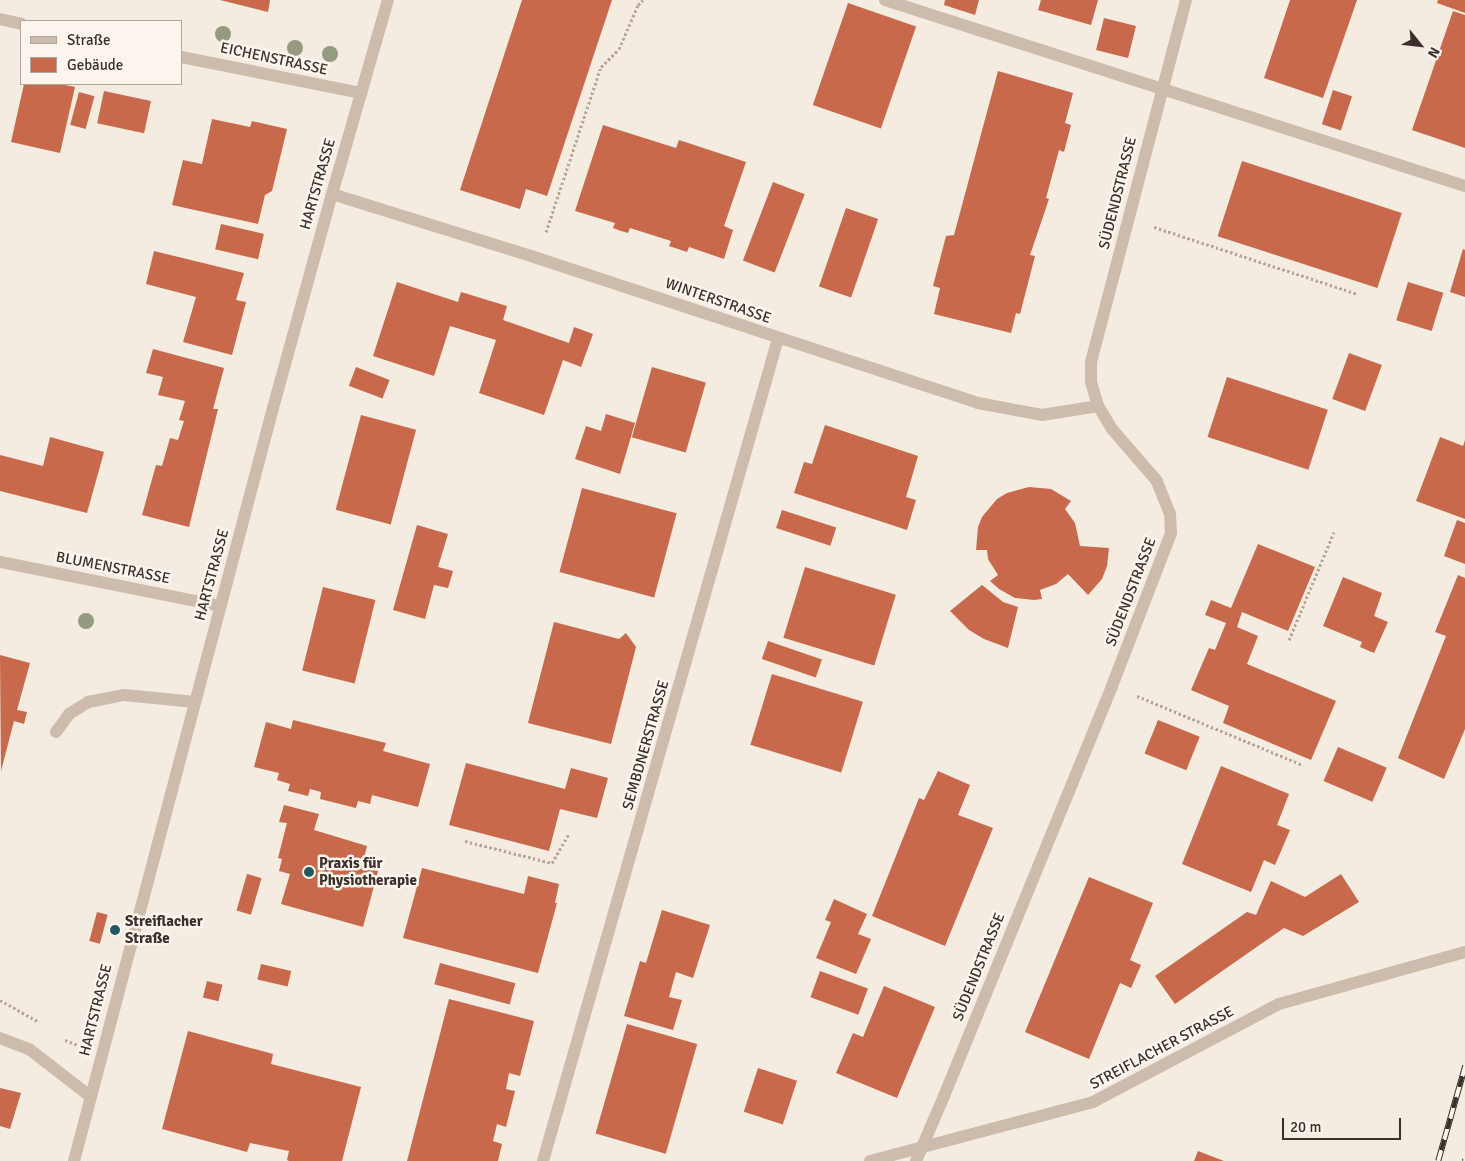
<!DOCTYPE html>
<meta charset="utf-8">
<style>
body{margin:0}
#map{position:relative;width:1465px;height:1161px;overflow:hidden;background:#f4ebe1;font-family:Signika,sans-serif}
div>[style]{position:absolute}
.building>*{inset:0;background:#c8694b;transform-origin:0 0}
.path>*{height:3px;margin-top:-1.5px;transform-origin:0;background:repeating-linear-gradient(90deg,#b9a596 0 2.5px,transparent 0 5px)}
.minor>*{height:12px;margin:-6px;padding:0 6px;transform-origin:6px;border-radius:6px;background:#cdbbac}
.rail>*{height:5.5px;margin-top:-2.75px;transform-origin:0;background:repeating-linear-gradient(90deg,#fbf5ee 0 11px,#3b302b 0 22px);box-sizing:border-box;border-block:1px solid #3b302b}
.trees>*{width:16px;height:16px;margin:-8px;border-radius:50%;background:#969b7f}
.dots>*{width:14px;height:14px;translate:-50% -50%;box-sizing:border-box;border:2px solid #fbf5ee;border-radius:50%}
span{translate:-50% -50%;white-space:nowrap;text-align:center;line-height:1.15;-webkit-text-stroke:5px #fbf5ee;paint-order:stroke}
.street-label{font-size:15px;color:#3b302b}
.poi-label{font-size:15px;color:#3b302b;font-weight:700}
.left{translate:0 -50%;text-align:left}
.legend{position:absolute;left:20px;top:20px;width:162px;height:65px;box-sizing:border-box;background:#fbf5ee;border:1px solid #aea6a0;margin:0;padding:6px 9px;list-style:none;font-size:15px;color:#3b302b}
.legend li{display:flex;align-items:center;gap:10px;height:25px}
.legend b{width:25px;border:1px solid #aea6a0}
.north{position:absolute;left:1395px;top:20px;width:50px;height:50px;-webkit-text-stroke:4px #fbf5ee;paint-order:stroke;rotate:119deg;font-size:14px;font-weight:700;line-height:20px;text-align:center;color:#3b302b}
.north::after{content:'';display:block;margin:auto;width:18px;height:22px;background:#3b302b;clip-path:polygon(50% 0,100% 100%,50% 72%,0 100%)}
.scale{position:absolute;left:1282px;top:1118px;width:119px;height:22px;box-sizing:border-box;border:2px solid #3b302b;border-top:0;padding-left:6px;font-size:15px;line-height:18px;white-space:nowrap;color:#3b302b;-webkit-text-stroke:4px #fbf5ee;paint-order:stroke}
</style>
<div id="map">
<div class="building">
<i style="clip-path:polygon(220px 0,270px 0,268px 12px)"></i>
<i style="clip-path:polygon(522px 0,612px 0,547px 196px,526px 189px,520px 209px,460px 190px)"></i>
<i style="clip-path:polygon(945px 0,979px 0,975px 15px,944px 5px)"></i>
<i style="clip-path:polygon(1041px 0,1098px 0,1091px 25px,1038px 10px)"></i>
<i style="clip-path:polygon(1290px 0,1357px 0,1323px 98px,1264px 78px)"></i>
<i style="clip-path:polygon(1438px 0,1465px 0,1465px 13px,1437px 3px)"></i>
<i style="left:848px;top:3px;width:72px;height:108px;rotate:19deg"></i>
<i style="clip-path:polygon(1453px 11px,1465px 15px,1465px 148px,1412px 130px)"></i>
<i style="left:1104px;top:18px;width:33px;height:33px;rotate:14deg"></i>
<i style="clip-path:polygon(998px 71px,1073px 93px,1065px 123px,1071px 125px,1064px 152px,1059px 150px,1046px 198px,1049px 199px,1030px 255px,1035px 256px,1020px 314px,1016px 313px,1011px 333px,934px 314px,940px 288px,933px 286px,946px 236px,954px 235px)"></i>
<i style="clip-path:polygon(24px 84px,60px 84px,75px 87px,60px 153px,11px 142px)"></i>
<i style="left:1333px;top:90px;width:20px;height:36px;rotate:18deg"></i>
<i style="left:104px;top:91px;width:48px;height:33px;rotate:12deg"></i>
<i style="left:79px;top:92px;width:16px;height:34px;rotate:15deg"></i>
<i style="clip-path:polygon(212px 119px,250px 127px,252px 121px,287px 129px,272px 191px,265px 195px,258px 224px,172px 205px,183px 160px,202px 164px)"></i>
<i style="clip-path:polygon(603px 125px,676px 148px,679px 140px,746px 162px,724px 226px,733px 230px,724px 259px,689px 247px,687px 252px,669px 246px,671px 241px,630px 228px,628px 233px,621px 231px,613px 228px,615px 223px,575px 211px)"></i>
<i style="left:1242px;top:161px;width:168px;height:79px;rotate:18deg"></i>
<i style="left:773px;top:182px;width:34px;height:84px;rotate:21deg"></i>
<i style="left:846px;top:208px;width:34px;height:83px;rotate:19deg"></i>
<i style="left:221px;top:224px;width:44px;height:26px;rotate:13deg"></i>
<i style="clip-path:polygon(1463px 249px,1465px 250px,1465px 297px,1450px 292px)"></i>
<i style="clip-path:polygon(154px 251px,244px 273px,236px 300px,246px 302px,232px 355px,183px 342px,196px 297px,146px 284px)"></i>
<i style="clip-path:polygon(397px 282px,458px 302px,461px 292px,507px 306px,503px 320px,569px 343px,574px 327px,593px 334px,581px 367px,563px 360px,544px 415px,479px 393px,496px 340px,450px 326px,434px 376px,373px 356px)"></i>
<i style="left:1408px;top:282px;width:37px;height:40px;rotate:17deg"></i>
<i style="clip-path:polygon(153px 349px,224px 368px,213px 409px,218px 409px,189px 527px,142px 515px,156px 465px,162px 466px,170px 438px,178px 440px,184px 421px,179px 420px,185px 401px,158px 395px,163px 377px,146px 373px)"></i>
<i style="left:1349px;top:353px;width:35px;height:49px;rotate:20deg"></i>
<i style="left:356px;top:367px;width:36px;height:20px;rotate:21deg"></i>
<i style="left:652px;top:367px;width:56px;height:73px;rotate:16deg"></i>
<i style="left:1227px;top:377px;width:106px;height:63px;rotate:18deg"></i>
<i style="clip-path:polygon(606px 414px,635px 423px,620px 474px,575px 459px,586px 426px,601px 431px)"></i>
<i style="left:361px;top:415px;width:57px;height:98px;rotate:15deg"></i>
<i style="clip-path:polygon(825px 425px,918px 456px,906px 497px,916px 500px,907px 530px,794px 493px,804px 462px,812px 464px)"></i>
<i style="clip-path:polygon(50px 437px,104px 452px,87px 513px,0 491px,0 455px,43px 466px)"></i>
<i style="clip-path:polygon(1440px 437px,1463px 446px,1465px 440px,1465px 519px,1416px 501px)"></i>
<i style="clip-path:polygon(1029px 487px,1051px 489px,1071px 501px,1065px 509px,1075px 523px,1080px 546px,1109px 548px,1107px 566px,1102px 579px,1088px 595px,1068px 574px,1056px 584px,1040px 590px,1042px 599px,1034px 600px,1015px 598px,999px 589px,990px 581px,998px 575px,988px 559px,987px 550px,976px 550px,978px 527px,982px 517px,997px 499px,1007px 493px)"></i>
<i style="left:582px;top:488px;width:98px;height:87px;rotate:15deg"></i>
<i style="left:782px;top:510px;width:57px;height:19px;rotate:18deg"></i>
<i style="clip-path:polygon(1457px 520px,1465px 523px,1465px 564px,1444px 556px)"></i>
<i style="clip-path:polygon(417px 525px,448px 534px,438px 567px,453px 571px,448px 588px,434px 585px,425px 619px,393px 610px)"></i>
<i style="clip-path:polygon(1258px 544px,1315px 567px,1288px 631px,1242px 612px,1237px 627px,1258px 636px,1247px 664px,1336px 701px,1311px 760px,1223px 723px,1229px 706px,1191px 690px,1209px 648px,1215px 650px,1226px 623px,1205px 615px,1211px 600px,1231px 608px)"></i>
<i style="left:805px;top:567px;width:95px;height:74px;rotate:17deg"></i>
<i style="clip-path:polygon(1458px 575px,1465px 578px,1465px 729px,1444px 779px,1398px 758px,1446px 636px,1435px 632px)"></i>
<i style="clip-path:polygon(1343px 577px,1382px 593px,1374px 616px,1388px 622px,1374px 653px,1360px 647px,1362px 642px,1323px 626px)"></i>
<i style="clip-path:polygon(982px 585px,1003px 602px,1018px 607px,1008px 648px,984px 639px,969px 630px,950px 611px)"></i>
<i style="left:323px;top:587px;width:54px;height:86px;rotate:14deg"></i>
<i style="clip-path:polygon(554px 622px,619px 639px,626px 633px,636px 647px,611px 744px,528px 723px)"></i>
<i style="left:768px;top:641px;width:57px;height:19px;rotate:19deg"></i>
<i style="clip-path:polygon(0 655px,30px 663px,17px 710px,27px 712px,24px 724px,14px 721px,1px 771px)"></i>
<i style="left:772px;top:674px;width:95px;height:74px;rotate:17deg"></i>
<i style="clip-path:polygon(293px 720px,386px 743px,383px 751px,430px 764px,418px 807px,372px 795px,370px 804px,358px 801px,356px 808px,320px 799px,321px 792px,310px 789px,308px 796px,288px 791px,290px 784px,277px 780px,279px 773px,254px 767px,266px 722px,291px 729px)"></i>
<i style="left:1158px;top:720px;width:45px;height:36px;rotate:22deg"></i>
<i style="left:1338px;top:747px;width:53px;height:37px;rotate:23deg"></i>
<i style="clip-path:polygon(466px 763px,565px 789px,571px 768px,608px 778px,597px 818px,560px 809px,549px 851px,449px 825px)"></i>
<i style="clip-path:polygon(1221px 766px,1289px 794px,1277px 825px,1290px 830px,1275px 865px,1264px 860px,1251px 892px,1182px 864px)"></i>
<i style="clip-path:polygon(938px 771px,970px 785px,958px 815px,993px 828px,945px 946px,872px 916px,919px 798px,924px 800px)"></i>
<i style="clip-path:polygon(284px 805px,319px 814px,314px 830px,367px 846px,362px 866px,378px 871px,363px 927px,281px 904px,290px 874px,279px 871px,282px 859px,278px 858px,287px 823px,279px 822px)"></i>
<i style="clip-path:polygon(422px 868px,524px 894px,528px 876px,559px 884px,555px 903px,557px 903px,538px 973px,403px 938px)"></i>
<i style="left:247px;top:874px;width:15px;height:38px;rotate:16deg"></i>
<i style="clip-path:polygon(1341px 874px,1359px 902px,1303px 936px,1284px 928px,1175px 1004px,1155px 976px,1247px 912px,1256px 915px,1271px 881px,1305px 897px)"></i>
<i style="clip-path:polygon(1089px 877px,1153px 903px,1130px 960px,1141px 965px,1131px 988px,1120px 983px,1089px 1059px,1025px 1032px)"></i>
<i style="clip-path:polygon(834px 899px,867px 914px,858px 934px,871px 939px,856px 974px,816px 958px,831px 922px,825px 920px)"></i>
<i style="clip-path:polygon(662px 910px,710px 925px,693px 978px,676px 972px,669px 997px,682px 1000px,673px 1030px,624px 1016px,640px 961px,646px 963px)"></i>
<i style="left:97px;top:912px;width:11px;height:30px;rotate:15deg"></i>
<i style="left:440px;top:963px;width:78px;height:22px;rotate:15deg"></i>
<i style="left:261px;top:964px;width:31px;height:16px;rotate:13deg"></i>
<i style="left:820px;top:971px;width:51px;height:28px;rotate:20deg"></i>
<i style="left:207px;top:981px;width:16px;height:17px;rotate:14deg"></i>
<i style="clip-path:polygon(884px 986px,935px 1007px,897px 1098px,836px 1073px,853px 1033px,863px 1037px)"></i>
<i style="clip-path:polygon(449px 999px,534px 1021px,520px 1076px,509px 1073px,506px 1089px,515px 1091px,506px 1127px,497px 1124px,493px 1141px,502px 1144px,498px 1161px,407px 1161px)"></i>
<i style="left:627px;top:1024px;width:73px;height:114px;rotate:16deg"></i>
<i style="clip-path:polygon(188px 1031px,273px 1054px,271px 1064px,361px 1087px,342px 1161px,289px 1161px,287px 1160px,289px 1151px,250px 1143px,247px 1152px,162px 1129px)"></i>
<i style="left:758px;top:1068px;width:41px;height:46px;rotate:18deg"></i>
<i style="clip-path:polygon(0 1088px,21px 1093px,10px 1129px,0 1126px)"></i>
<i style="clip-path:polygon(1198px 1151px,1224px 1161px,1194px 1161px)"></i>
</div>
<div class="path">
<i style="left:1154px;top:227px;width:215px;rotate:18.2deg"></i>
<i style="left:546px;top:232px;width:174px;rotate:-71.6deg"></i>
<i style="left:601px;top:67px;width:25px;rotate:-45deg"></i>
<i style="left:619px;top:49px;width:48px;rotate:-66.6deg"></i>
<i style="left:638px;top:5px;width:7px;rotate:-45deg"></i>
<i style="left:1289px;top:640px;width:117px;rotate:-67.4deg"></i>
<i style="left:1137px;top:696px;width:180px;rotate:22.6deg"></i>
<i style="left:465px;top:841px;width:90px;rotate:14.2deg"></i>
<i style="left:552px;top:863px;width:34px;rotate:-60deg"></i>
<i style="left:0;top:1000px;width:45px;rotate:29.4deg"></i>
<i style="left:65px;top:1040px;width:14px;rotate:21deg"></i>
</div>
<div class="minor">
<i style="left:885px;top:0;width:609px;rotate:17.78deg"></i>
<i style="left:0;top:19px;width:22px;rotate:13deg"></i>
<i style="left:181px;top:57px;width:184px;rotate:11.3deg"></i>
<i style="left:332px;top:194px;width:215px;rotate:17.3deg"></i>
<i style="left:537px;top:258px;width:464px;rotate:18.2deg"></i>
<i style="left:978px;top:403px;width:65px;rotate:10.6deg"></i>
<i style="left:1042px;top:415px;width:57px;rotate:-9.1deg"></i>
<i style="left:0;top:562px;width:224px;rotate:11.3deg"></i>
<i style="left:56px;top:732px;width:22px;rotate:-54deg"></i>
<i style="left:69px;top:714px;width:22px;rotate:-32deg"></i>
<i style="left:88px;top:702px;width:37px;rotate:-11deg"></i>
<i style="left:124px;top:695px;width:71px;rotate:5.6deg"></i>
<i style="left:0;top:1038px;width:31px;rotate:21deg"></i>
<i style="left:29px;top:1049px;width:78px;rotate:37.7deg"></i>
<i style="left:74px;top:1161px;width:779px;rotate:-75.2deg"></i>
<i style="left:273px;top:408px;width:222px;rotate:-74.6deg"></i>
<i style="left:332px;top:194px;width:202px;rotate:-73.9deg"></i>
<i style="left:543px;top:1161px;width:855px;rotate:-74.05deg"></i>
<i style="left:870px;top:1161px;width:231px;rotate:-14.8deg"></i>
<i style="left:1093px;top:1102px;width:210px;rotate:-27.8deg"></i>
<i style="left:1279px;top:1004px;width:193px;rotate:-15.6deg"></i>
<i style="left:916px;top:1161px;width:71px;rotate:-66.7deg"></i>
<i style="left:944px;top:1096px;width:443px;rotate:-67.7deg"></i>
<i style="left:1112px;top:686px;width:164px;rotate:-68.9deg"></i>
<i style="left:1171px;top:533px;width:19px;rotate:-93deg"></i>
<i style="left:1170px;top:514px;width:35px;rotate:-112deg"></i>
<i style="left:1157px;top:481px;width:69px;rotate:-130.9deg"></i>
<i style="left:1112px;top:429px;width:27px;rotate:-121deg"></i>
<i style="left:1098px;top:406px;width:26px;rotate:-106deg"></i>
<i style="left:1091px;top:381px;width:19px;rotate:-90deg"></i>
<i style="left:1091px;top:362px;width:374px;rotate:-75.3deg"></i>
</div>
<div class="rail">
<i style="left:1438px;top:1161px;width:99px;rotate:-74.1deg"></i>
<i style="left:1465px;top:1161px;width:2px;rotate:-90deg"></i>
</div>
<div class="trees">
<i style="left:223px;top:34px"></i>
<i style="left:295px;top:48px"></i>
<i style="left:330px;top:54px"></i>
<i style="left:86px;top:621px"></i>
</div>
<div class="dots">
<i style="left:309px;top:872px;background:#1f5a5e"></i>
<i style="left:115px;top:930px;background:#1f5a5e"></i>
</div>
<div class="street-label">
<span style="left:274px;top:59px;rotate:12deg">EICHENSTRASSE</span>
<span style="left:318px;top:184px;rotate:-74deg">HARTSTRASSE</span>
<span style="left:1118px;top:193px;rotate:-76deg">SÜDENDSTRASSE</span>
<span style="left:718px;top:301px;rotate:19deg">WINTERSTRASSE</span>
<span style="left:113px;top:568px;rotate:11deg">BLUMENSTRASSE</span>
<span style="left:212px;top:575px;rotate:-75deg">HARTSTRASSE</span>
<span style="left:1131px;top:592px;rotate:-69deg">SÜDENDSTRASSE</span>
<span style="left:646px;top:745px;rotate:-74deg">SEMBDNERSTRASSE</span>
<span style="left:979px;top:967px;rotate:-68deg">SÜDENDSTRASSE</span>
<span style="left:96px;top:1010px;rotate:-76deg">HARTSTRASSE</span>
<span style="left:1162px;top:1048px;rotate:-28deg">STREIFLACHER STRASSE</span>
</div>
<div class="poi-label">
<span class="left" style="left:319px;top:872px">Praxis für<br>Physiotherapie</span>
<span class="left" style="left:125px;top:930px">Streiflacher<br>Straße</span>
</div>
<ul class="legend">
<li><b style="height:6px;background:#cdbbac"></b>Straße</li>
<li><b style="height:14px;background:#c8694b"></b>Gebäude</li>
</ul>
<div class="north">N</div>
<div class="scale">20 m</div>
</div>
